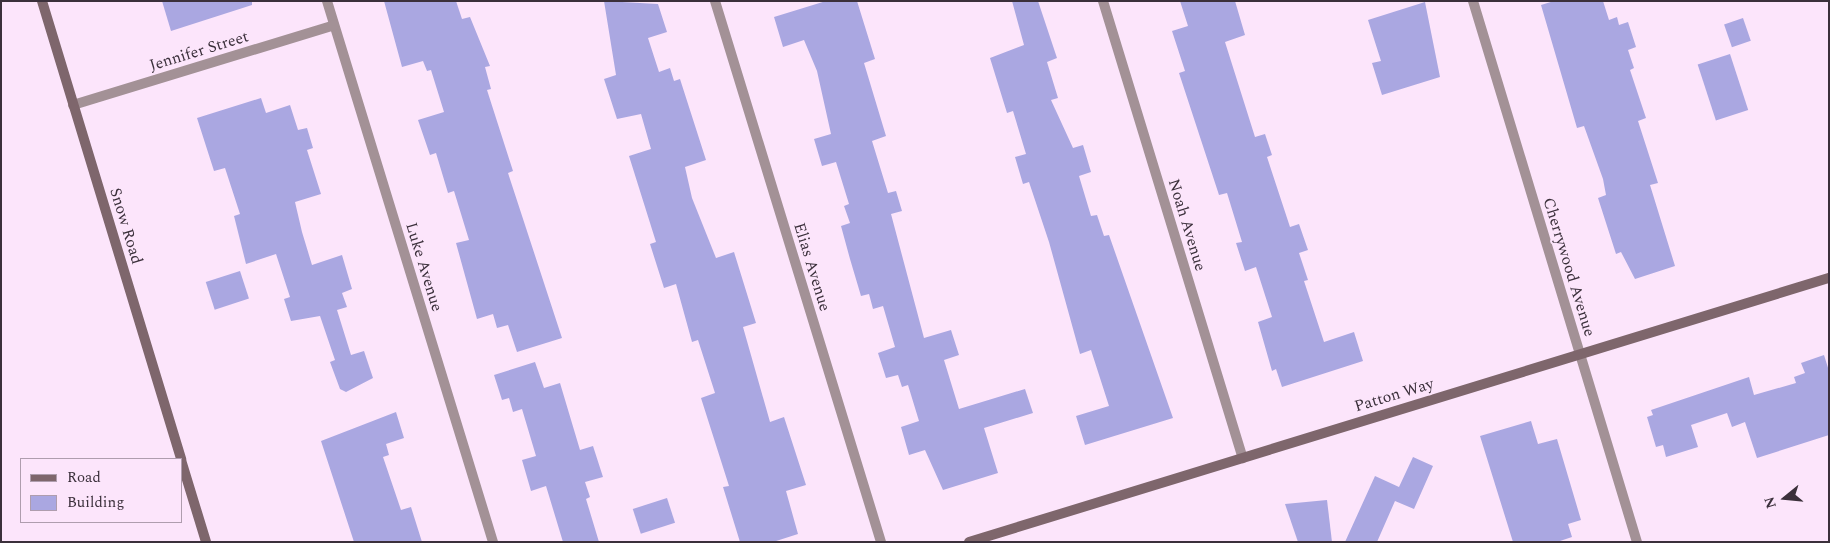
<!DOCTYPE html>
<style>
body{margin:0}
#map{position:relative;width:1830px;height:543px;overflow:hidden;background:#fce5fb;font-family:Spectral,serif}
div>[style]{position:absolute}
.building>*{inset:0;background:#aaa7e1;transform-origin:0 0}
.street>*{height:10px;margin:-5px;padding:0 5px;transform-origin:5px;border-radius:5px;background:#a39196}
.secondary>*{height:10px;margin:-5px;padding:0 5px;transform-origin:5px;border-radius:5px;background:#7e666c}
span{translate:-50% -50%;white-space:nowrap;text-align:center;line-height:1.15;-webkit-text-stroke:4px #fce5fb;paint-order:stroke}
.street-label{font-size:16px;color:#3b303b}
.frame{position:absolute;inset:0;border:2px solid #3b303b;pointer-events:none}
.legend{position:absolute;left:20px;top:458px;width:162px;height:65px;box-sizing:border-box;background:#fce5fb;border:1px solid #af9dae;margin:0;padding:6px 9px;list-style:none;font-size:15px;color:#3b303b}
.legend li{display:flex;align-items:center;gap:10px;height:25px}
.legend b{width:25px;border:1px solid #af9dae}
.north{position:absolute;left:1760px;top:473px;width:50px;height:50px;-webkit-text-stroke:4px #fce5fb;paint-order:stroke;rotate:253deg;font-size:14px;font-weight:700;line-height:20px;text-align:center;color:#3b303b}
.north::after{content:'';display:block;margin:auto;width:18px;height:22px;background:#3b303b;clip-path:polygon(50% 0,100% 100%,50% 72%,0 100%)}
</style>
<div id="map">
<div class="building">
<i style="clip-path:polygon(162px 1px,252px 1px,252px 5px,171px 31px)"></i>
<i style="clip-path:polygon(384px 1px,456px 1px,462px 19px,470px 17px,490px 66px,485px 67px,491px 89px,487px 90px,513px 171px,508px 173px,562px 338px,517px 352px,508px 325px,497px 328px,493px 314px,477px 319px,456px 243px,469px 240px,454px 191px,448px 193px,436px 153px,430px 155px,418px 120px,444px 112px,431px 70px,427px 71px,423px 61px,402px 67px)"></i>
<i style="clip-path:polygon(604px 1px,658px 4px,667px 32px,648px 38px,659px 72px,670px 68px,674px 81px,680px 79px,706px 160px,685px 167px,692px 198px,716px 258px,734px 252px,756px 323px,743px 327px,770px 422px,784px 417px,806px 485px,786px 491px,798px 534px,773px 542px,740px 542px,723px 487px,729px 486px,701px 398px,715px 393px,698px 340px,692px 342px,676px 284px,664px 288px,650px 244px,656px 242px,629px 156px,651px 149px,641px 114px,617px 119px,604px 79px,616px 75px)"></i>
<i style="clip-path:polygon(826px 1px,857px 1px,875px 59px,864px 63px,886px 136px,872px 141px,888px 193px,896px 191px,902px 211px,891px 214px,924px 338px,951px 330px,959px 355px,944px 360px,959px 409px,1025px 389px,1033px 413px,984px 428px,998px 473px,943px 490px,925px 450px,909px 455px,901px 427px,919px 421px,908px 385px,902px 387px,898px 375px,886px 378px,878px 353px,895px 347px,883px 306px,873px 309px,869px 294px,861px 296px,850px 259px,841px 226px,850px 223px,844px 206px,849px 204px,836px 162px,822px 166px,814px 139px,831px 134px,817px 71px,804px 40px,783px 47px,774px 17px)"></i>
<i style="clip-path:polygon(1012px 1px,1038px 1px,1057px 58px,1047px 62px,1058px 98px,1051px 100px,1073px 148px,1083px 145px,1091px 172px,1079px 176px,1091px 216px,1097px 215px,1104px 236px,1109px 235px,1173px 418px,1085px 445px,1076px 416px,1109px 406px,1091px 350px,1080px 354px,1049px 242px,1029px 182px,1023px 184px,1015px 157px,1026px 154px,1013px 111px,1007px 113px,990px 58px,1024px 45px)"></i>
<i style="clip-path:polygon(1180px 1px,1235px 1px,1245px 35px,1225px 42px,1255px 137px,1265px 134px,1272px 155px,1267px 157px,1290px 227px,1299px 224px,1308px 250px,1299px 253px,1308px 280px,1304px 281px,1324px 342px,1354px 332px,1363px 361px,1282px 387px,1276px 369px,1272px 371px,1258px 322px,1272px 317px,1256px 267px,1245px 271px,1236px 243px,1242px 242px,1227px 193px,1219px 195px,1179px 73px,1185px 71px,1172px 31px,1188px 26px)"></i>
<i style="clip-path:polygon(1554px 1px,1603px 1px,1609px 20px,1617px 17px,1619px 25px,1628px 22px,1636px 47px,1628px 50px,1634px 68px,1630px 70px,1646px 118px,1638px 121px,1658px 183px,1650px 185px,1675px 266px,1635px 279px,1621px 252px,1616px 254px,1598px 198px,1606px 195px,1603px 179px,1584px 126px,1577px 128px,1541px 5px)"></i>
<i style="clip-path:polygon(1425px 2px,1440px 77px,1382px 95px,1372px 63px,1381px 61px,1368px 20px)"></i>
<i style="left:1743px;top:18px;width:24px;height:20px;rotate:71deg"></i>
<i style="left:1730px;top:54px;width:59px;height:34px;rotate:72deg"></i>
<i style="clip-path:polygon(261px 98px,266px 113px,290px 105px,298px 130px,307px 128px,313px 148px,307px 150px,321px 194px,295px 202px,302px 232px,312px 265px,342px 255px,352px 289px,342px 293px,347px 307px,337px 310px,351px 355px,364px 351px,373px 378px,346px 392px,340px 389px,330px 362px,335px 360px,320px 316px,291px 321px,284px 299px,290px 297px,276px 254px,246px 264px,234px 216px,240px 214px,225px 168px,214px 171px,197px 118px)"></i>
<i style="left:240px;top:271px;width:29px;height:36px;rotate:72deg"></i>
<i style="clip-path:polygon(1824px 355px,1829px 371px,1829px 435px,1757px 458px,1745px 422px,1732px 427px,1727px 413px,1691px 425px,1698px 447px,1666px 457px,1663px 445px,1656px 447px,1647px 417px,1653px 415px,1651px 410px,1749px 377px,1754px 395px,1796px 383px,1794px 377px,1805px 373px,1801px 363px)"></i>
<i style="clip-path:polygon(535px 362px,544px 388px,560px 383px,580px 450px,593px 446px,603px 477px,585px 482px,590px 497px,586px 499px,599px 542px,563px 542px,546px 486px,531px 491px,522px 460px,536px 456px,522px 409px,513px 412px,509px 398px,502px 400px,494px 375px)"></i>
<i style="clip-path:polygon(396px 412px,404px 438px,386px 444px,389px 455px,383px 457px,401px 510px,411px 507px,422px 542px,354px 542px,321px 441px)"></i>
<i style="clip-path:polygon(1531px 421px,1538px 444px,1557px 439px,1581px 520px,1568px 524px,1572px 537px,1557px 542px,1513px 542px,1480px 436px)"></i>
<i style="clip-path:polygon(1413px 457px,1433px 466px,1414px 509px,1395px 501px,1377px 542px,1345px 542px,1375px 476px,1399px 487px)"></i>
<i style="left:667px;top:498px;width:26px;height:36px;rotate:72deg"></i>
<i style="clip-path:polygon(1327px 500px,1332px 542px,1298px 542px,1285px 504px)"></i>
</div>
<div class="street">
<i style="left:327px;top:1px;width:566px;rotate:72.94deg"></i>
<i style="left:715px;top:1px;width:566px;rotate:72.94deg"></i>
<i style="left:1103px;top:1px;width:478px;rotate:73deg"></i>
<i style="left:1473px;top:1px;width:565px;rotate:73.14deg"></i>
<i style="left:73px;top:105px;width:273px;rotate:-17deg"></i>
</div>
<div class="secondary">
<i style="left:42px;top:1px;width:479px;rotate:73.1deg"></i>
<i style="left:181px;top:460px;width:86px;rotate:73deg"></i>
<i style="left:969px;top:542px;width:900px;rotate:-17.07deg"></i>
</div>
<div class="street-label">
<span style="left:199px;top:51px;rotate:-17deg">Jennifer Street</span>
<span style="left:1187px;top:225px;rotate:73deg">Noah Avenue</span>
<span style="left:126px;top:226px;rotate:73deg">Snow Road</span>
<span style="left:424px;top:267px;rotate:73deg">Luke Avenue</span>
<span style="left:812px;top:267px;rotate:73deg">Elias Avenue</span>
<span style="left:1569px;top:267px;rotate:73deg">Cherrywood Avenue</span>
<span style="left:1394px;top:395px;rotate:-17deg">Patton Way</span>
</div>
<div class="frame"></div>
<ul class="legend">
<li><b style="height:6px;background:#7e666c"></b>Road</li>
<li><b style="height:14px;background:#aaa7e1"></b>Building</li>
</ul>
<div class="north">N</div>
</div>
